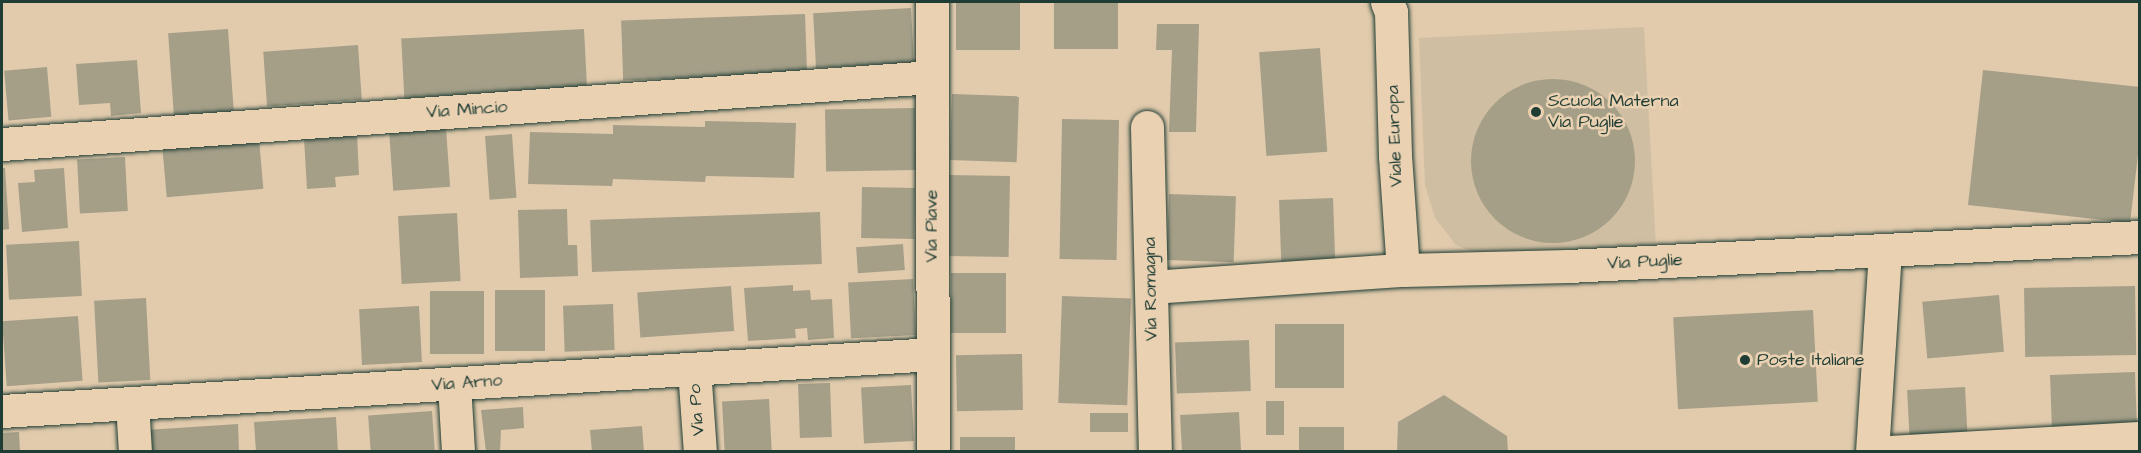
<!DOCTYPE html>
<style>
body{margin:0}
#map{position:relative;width:2141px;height:453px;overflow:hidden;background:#e2cbad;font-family:"Architects Daughter",sans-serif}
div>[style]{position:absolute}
.built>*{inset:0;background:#d0bea2}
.building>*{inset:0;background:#a59f88;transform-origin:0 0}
.round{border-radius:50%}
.roads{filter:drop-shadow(0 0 2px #1f3d34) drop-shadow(0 0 2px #1f3d34)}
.minor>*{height:33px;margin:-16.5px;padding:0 16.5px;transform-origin:16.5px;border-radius:16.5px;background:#ead1b2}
.dots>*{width:16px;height:16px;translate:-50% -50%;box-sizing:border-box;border:3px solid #ead1b2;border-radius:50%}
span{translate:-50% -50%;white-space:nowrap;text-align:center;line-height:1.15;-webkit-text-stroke:5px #ead1b2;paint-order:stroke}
.poi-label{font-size:18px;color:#1f3d34}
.left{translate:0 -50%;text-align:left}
.street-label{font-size:18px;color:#1f3d34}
.frame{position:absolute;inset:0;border:3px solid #1f3d34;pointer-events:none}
</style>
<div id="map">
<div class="built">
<i style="clip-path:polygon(1644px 27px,1656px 248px,1484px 256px,1456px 245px,1435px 218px,1425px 185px,1419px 38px)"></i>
</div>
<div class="building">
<i style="left:956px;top:2px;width:64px;height:48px"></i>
<i style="left:1054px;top:2px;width:64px;height:47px"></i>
<i style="left:911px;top:8px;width:55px;height:98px;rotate:87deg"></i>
<i style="left:805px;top:14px;width:60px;height:184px;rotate:88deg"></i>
<i style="clip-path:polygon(1157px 24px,1199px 24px,1196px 132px,1169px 132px,1172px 50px,1156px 50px)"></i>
<i style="left:228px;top:29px;width:83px;height:60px;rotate:86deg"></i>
<i style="left:584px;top:29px;width:60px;height:183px;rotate:87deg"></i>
<i style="left:358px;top:45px;width:55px;height:95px;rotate:86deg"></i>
<i style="left:1320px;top:48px;width:104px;height:61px;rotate:86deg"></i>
<i style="clip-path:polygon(137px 60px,141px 113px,111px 116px,110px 103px,79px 105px,76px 64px)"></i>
<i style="left:47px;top:67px;width:50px;height:43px;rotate:85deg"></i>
<i style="clip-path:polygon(1983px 70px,2140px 87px,2140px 138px,2130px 223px,1968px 205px)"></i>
<i class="round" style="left:1471px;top:79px;width:164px;height:164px"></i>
<i style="left:952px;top:94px;width:67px;height:66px;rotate:2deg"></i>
<i style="left:915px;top:108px;width:62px;height:90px;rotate:89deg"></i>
<i style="left:1062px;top:119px;width:57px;height:140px;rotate:1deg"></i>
<i style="clip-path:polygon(705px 121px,796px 123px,794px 178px,706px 176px,705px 182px,613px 179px,612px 186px,528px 184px,530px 132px,613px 134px,613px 125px,705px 127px)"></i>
<i style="left:446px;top:128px;width:59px;height:57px;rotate:86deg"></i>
<i style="clip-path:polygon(357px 134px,359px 175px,335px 177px,336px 187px,307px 189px,304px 138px)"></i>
<i style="left:512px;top:134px;width:64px;height:27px;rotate:86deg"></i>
<i style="left:259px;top:139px;width:50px;height:97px;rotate:85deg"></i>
<i style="left:125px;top:157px;width:54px;height:48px;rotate:87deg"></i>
<i style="clip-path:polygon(2px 168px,5px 168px,9px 229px,2px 230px)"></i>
<i style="clip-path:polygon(64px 168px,68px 228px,22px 232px,18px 183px,35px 182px,34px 170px)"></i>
<i style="left:948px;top:175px;width:62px;height:81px;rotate:1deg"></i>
<i style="left:862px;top:187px;width:53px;height:51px;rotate:1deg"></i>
<i style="left:1169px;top:194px;width:67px;height:66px;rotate:2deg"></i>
<i style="left:1333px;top:198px;width:67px;height:54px;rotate:88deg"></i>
<i style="clip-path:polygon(567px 209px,568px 245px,577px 245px,578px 276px,520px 278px,518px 210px)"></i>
<i style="left:820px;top:212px;width:52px;height:230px;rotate:88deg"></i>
<i style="left:457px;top:213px;width:68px;height:59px;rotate:87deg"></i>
<i style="left:79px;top:241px;width:55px;height:73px;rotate:87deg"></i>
<i style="left:903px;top:244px;width:26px;height:47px;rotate:86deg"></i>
<i style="left:951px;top:273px;width:55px;height:60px"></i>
<i style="left:913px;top:279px;width:56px;height:65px;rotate:87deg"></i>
<i style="clip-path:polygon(793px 285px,793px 291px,810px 290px,811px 300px,832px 299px,834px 338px,808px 340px,807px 328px,795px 329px,796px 338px,748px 341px,744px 288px)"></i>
<i style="left:731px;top:286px;width:45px;height:94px;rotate:86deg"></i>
<i style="left:2135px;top:286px;width:69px;height:111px;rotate:89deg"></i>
<i style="left:495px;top:290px;width:50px;height:61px"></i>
<i style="left:484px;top:291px;width:63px;height:54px;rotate:90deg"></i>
<i style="left:1999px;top:295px;width:57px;height:77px;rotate:85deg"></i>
<i style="left:1062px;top:296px;width:69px;height:107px;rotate:2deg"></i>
<i style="left:146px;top:298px;width:82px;height:52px;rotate:87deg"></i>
<i style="left:613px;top:304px;width:46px;height:50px;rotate:88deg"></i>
<i style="left:419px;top:306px;width:56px;height:60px;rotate:87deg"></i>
<i style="left:1813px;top:310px;width:92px;height:140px;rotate:87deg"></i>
<i style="left:78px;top:316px;width:65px;height:76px;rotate:86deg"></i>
<i style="left:1275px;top:324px;width:69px;height:64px"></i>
<i style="left:1249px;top:340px;width:51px;height:74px;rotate:88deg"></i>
<i style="left:1022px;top:354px;width:56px;height:66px;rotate:89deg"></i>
<i style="left:2135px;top:372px;width:58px;height:85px;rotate:88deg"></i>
<i style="left:830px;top:383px;width:54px;height:32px;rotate:88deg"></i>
<i style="left:911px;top:385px;width:56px;height:50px;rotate:87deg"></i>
<i style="left:1965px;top:387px;width:51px;height:58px;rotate:87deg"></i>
<i style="clip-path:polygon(1444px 395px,1507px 436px,1508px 452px,1397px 452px,1398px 422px)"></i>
<i style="left:769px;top:399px;width:53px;height:47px;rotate:87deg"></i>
<i style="left:1284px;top:401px;width:34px;height:18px;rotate:90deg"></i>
<i style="clip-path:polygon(523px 407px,524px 428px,501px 430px,500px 452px,486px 452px,481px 410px)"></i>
<i style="left:432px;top:411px;width:41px;height:64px;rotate:86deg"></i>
<i style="left:1239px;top:412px;width:40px;height:59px;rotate:87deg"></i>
<i style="left:1128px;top:413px;width:19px;height:38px;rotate:90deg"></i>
<i style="clip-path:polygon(336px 417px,338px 452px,256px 452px,254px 422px)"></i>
<i style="clip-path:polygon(238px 424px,239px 452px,147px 452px,146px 430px)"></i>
<i style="clip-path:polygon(642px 426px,644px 452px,592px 452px,590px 430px)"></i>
<i style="left:1344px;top:427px;width:25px;height:45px;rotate:90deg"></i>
<i style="left:19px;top:432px;width:20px;height:17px;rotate:87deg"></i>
<i style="left:960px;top:437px;width:55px;height:15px"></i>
</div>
<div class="roads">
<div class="minor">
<i style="left:932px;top:2px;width:450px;rotate:89.9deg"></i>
<i style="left:1387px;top:2px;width:11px;rotate:68deg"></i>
<i style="left:1391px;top:12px;width:144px;rotate:88.4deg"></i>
<i style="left:1395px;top:156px;width:114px;rotate:86deg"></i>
<i style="left:1147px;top:127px;width:325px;rotate:88.6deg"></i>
<i style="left:2px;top:144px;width:932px;rotate:-4.12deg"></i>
<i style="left:1151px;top:287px;width:253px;rotate:-3.9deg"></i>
<i style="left:1403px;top:270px;width:165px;rotate:-1.4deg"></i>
<i style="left:1568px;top:266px;width:573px;rotate:-2.9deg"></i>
<i style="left:694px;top:369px;width:83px;rotate:85.9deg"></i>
<i style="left:454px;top:384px;width:68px;rotate:86.6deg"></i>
<i style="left:132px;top:403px;width:49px;rotate:86.5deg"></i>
<i style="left:2px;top:411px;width:933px;rotate:-3.5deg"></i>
<i style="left:1872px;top:452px;width:202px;rotate:-86.3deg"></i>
<i style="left:1888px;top:452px;width:252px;rotate:-3.2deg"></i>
</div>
</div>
<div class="dots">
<i style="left:1536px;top:112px;background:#1f3d34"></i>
<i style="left:1745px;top:360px;background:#1f3d34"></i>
</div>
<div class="poi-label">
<span class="left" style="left:1548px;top:112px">Scuola Materna<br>Via Puglie</span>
<span class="left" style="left:1757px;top:360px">Poste Italiane</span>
</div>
<div class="street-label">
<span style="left:467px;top:110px;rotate:-4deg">Via Mincio</span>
<span style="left:1395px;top:136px;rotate:-92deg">Viale Europa</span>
<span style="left:932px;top:226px;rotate:-90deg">Via Piave</span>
<span style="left:1645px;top:262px;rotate:-3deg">Via Puglie</span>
<span style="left:1151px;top:289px;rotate:-91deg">Via Romagna</span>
<span style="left:467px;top:383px;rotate:-4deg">Via Arno</span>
<span style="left:697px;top:410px;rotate:-94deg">Via Po</span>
</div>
<div class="frame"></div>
</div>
